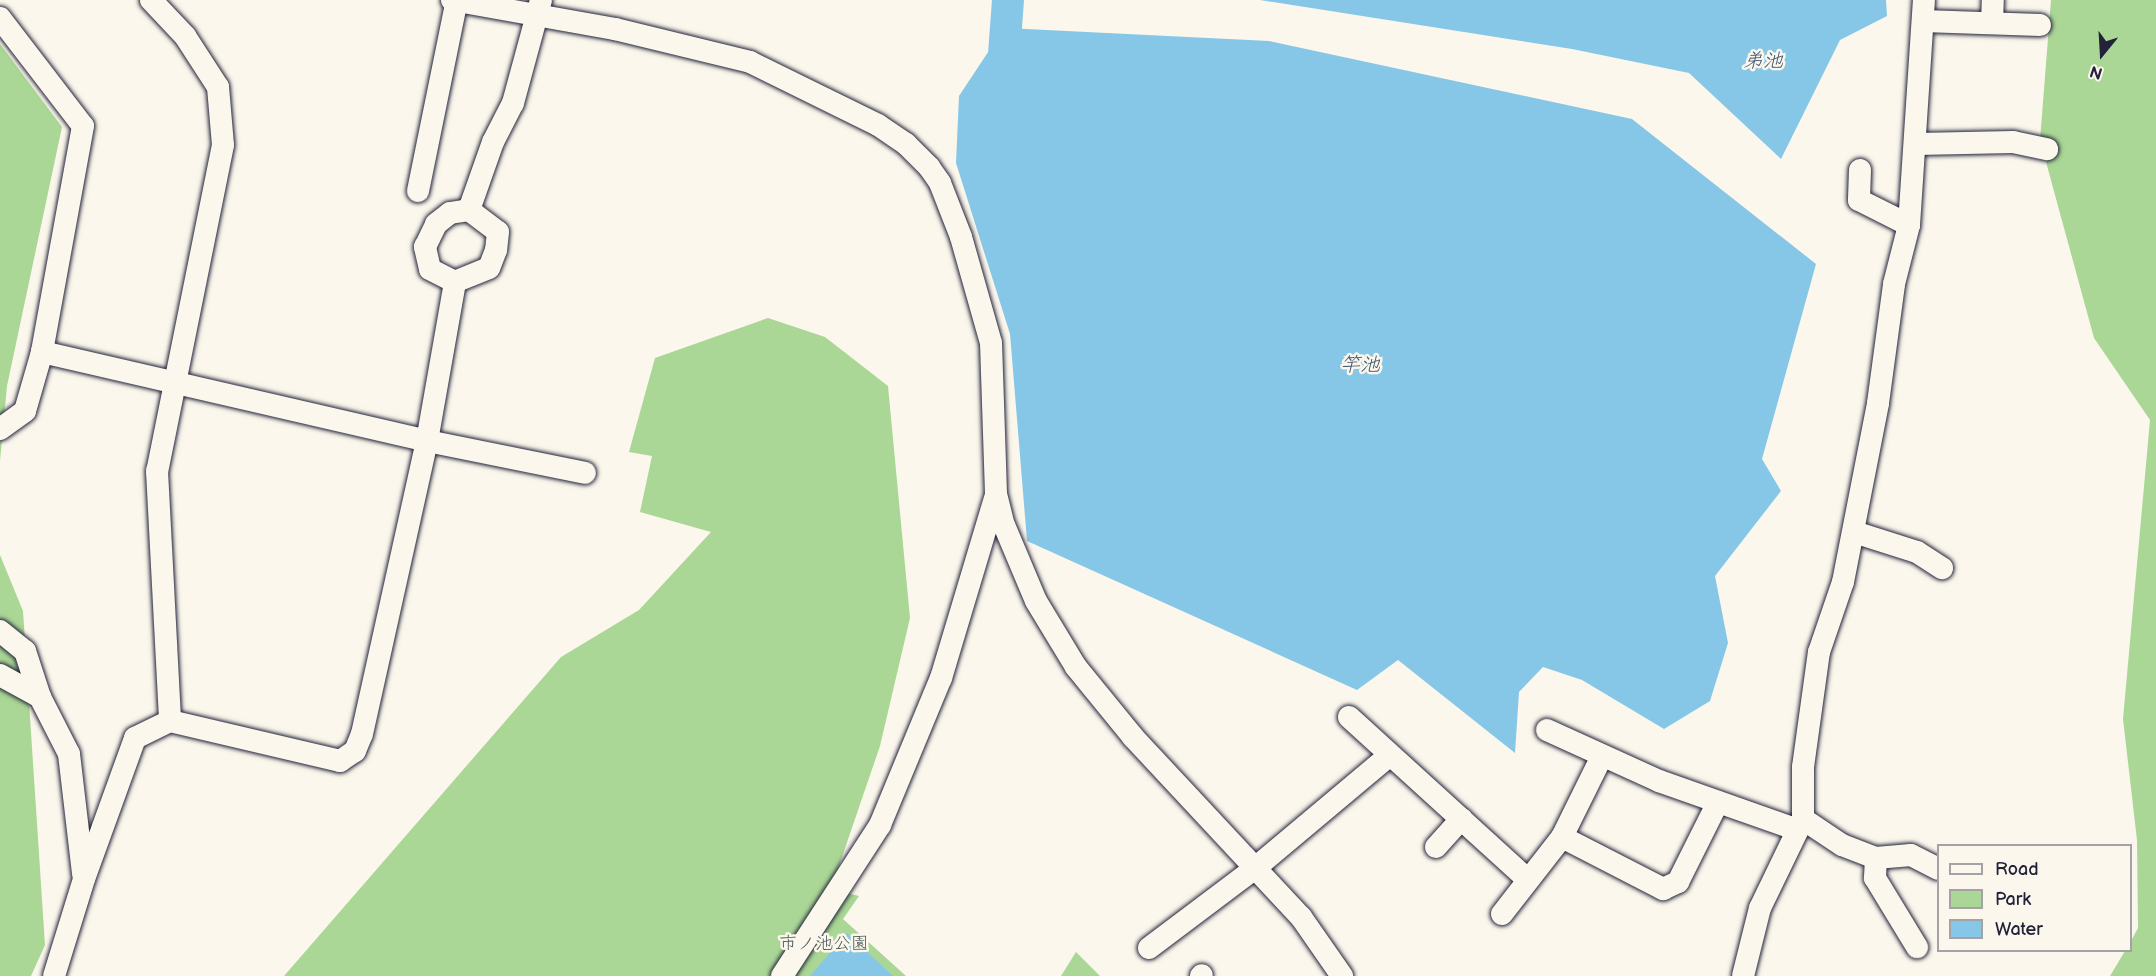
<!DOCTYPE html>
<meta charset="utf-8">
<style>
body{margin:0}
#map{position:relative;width:2156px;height:976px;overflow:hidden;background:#fbf7ec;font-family:"Balsamiq Sans","Klee One",sans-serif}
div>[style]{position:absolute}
.green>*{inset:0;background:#aad795}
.water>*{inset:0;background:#86c7e7}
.river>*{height:32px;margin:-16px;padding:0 16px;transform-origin:16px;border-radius:16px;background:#86c7e7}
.roads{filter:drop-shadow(0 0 2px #22223b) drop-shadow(0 0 2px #22223b)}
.minor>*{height:22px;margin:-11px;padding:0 11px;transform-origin:11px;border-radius:11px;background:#fbf7ec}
span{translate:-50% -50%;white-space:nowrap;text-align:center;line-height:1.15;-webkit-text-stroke:5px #fbf7ec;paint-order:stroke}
.park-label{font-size:18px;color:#4b5856}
.water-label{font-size:20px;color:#40546f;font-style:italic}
.legend{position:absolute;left:1937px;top:844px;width:195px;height:108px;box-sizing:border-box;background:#fbf7ec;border:2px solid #a4a2a5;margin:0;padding:8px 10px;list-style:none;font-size:18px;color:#22223b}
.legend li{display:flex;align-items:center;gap:12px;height:30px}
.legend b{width:30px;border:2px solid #a4a2a5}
.north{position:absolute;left:2072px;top:24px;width:60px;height:60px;-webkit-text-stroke:4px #fbf7ec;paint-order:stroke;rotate:198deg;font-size:16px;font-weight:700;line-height:24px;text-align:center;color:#22223b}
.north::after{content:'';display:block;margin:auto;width:21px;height:27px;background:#22223b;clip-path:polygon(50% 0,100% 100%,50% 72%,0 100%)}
</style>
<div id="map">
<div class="green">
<i style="clip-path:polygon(2051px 0,2156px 0,2156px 976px,2110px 976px,2125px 951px,2130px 950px,2131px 941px,2138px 928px,2137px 840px,2123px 719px,2150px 420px,2094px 338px,2040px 140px)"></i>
<i style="clip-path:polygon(0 44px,62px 127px,7px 386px,0 461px)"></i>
<i style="clip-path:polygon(768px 318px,825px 337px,888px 386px,910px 618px,880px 746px,831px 889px,859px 896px,843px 919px,906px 976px,284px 976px,561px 657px,639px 610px,711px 532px,640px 512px,652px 456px,629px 452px,655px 358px)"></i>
<i style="clip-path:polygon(0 555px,23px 611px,45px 945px,31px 976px,0 976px)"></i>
<i style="clip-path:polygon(1076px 952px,1100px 976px,1061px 976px)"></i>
</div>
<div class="water">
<i style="clip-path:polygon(1260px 0,1886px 0,1887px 16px,1840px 40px,1781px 159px,1689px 73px,1572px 49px)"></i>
<i style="clip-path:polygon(1004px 28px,1269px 41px,1632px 119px,1816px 264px,1762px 459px,1781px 491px,1715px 576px,1728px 643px,1710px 701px,1664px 729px,1582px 680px,1543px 667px,1519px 692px,1515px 753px,1398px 660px,1357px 690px,1027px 541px,1010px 334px,956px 163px,959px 96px)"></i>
<i style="clip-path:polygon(847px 933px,893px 976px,810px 976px)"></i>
</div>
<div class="river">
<i style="left:1003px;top:68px;width:68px;rotate:-85.8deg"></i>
</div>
<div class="roads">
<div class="minor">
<i style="left:151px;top:0;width:50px;rotate:46.6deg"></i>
<i style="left:185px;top:36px;width:61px;rotate:57.1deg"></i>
<i style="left:218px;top:87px;width:58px;rotate:85.1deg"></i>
<i style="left:223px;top:145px;width:333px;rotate:101.4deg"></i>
<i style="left:157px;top:471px;width:250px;rotate:87deg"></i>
<i style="left:452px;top:0;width:166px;rotate:10.1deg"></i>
<i style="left:615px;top:29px;width:139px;rotate:13.7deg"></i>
<i style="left:750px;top:62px;width:143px;rotate:26.2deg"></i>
<i style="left:878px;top:125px;width:34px;rotate:34deg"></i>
<i style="left:906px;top:144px;width:33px;rotate:45deg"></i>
<i style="left:929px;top:167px;width:19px;rotate:55deg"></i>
<i style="left:940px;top:183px;width:58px;rotate:68.7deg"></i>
<i style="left:961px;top:237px;width:110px;rotate:74.2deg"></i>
<i style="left:991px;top:343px;width:151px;rotate:88.1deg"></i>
<i style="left:996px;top:494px;width:32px;rotate:76deg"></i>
<i style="left:1004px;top:525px;width:82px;rotate:67.2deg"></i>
<i style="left:1036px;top:601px;width:77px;rotate:58.8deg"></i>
<i style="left:1076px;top:667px;width:90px;rotate:50.8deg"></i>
<i style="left:1133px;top:737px;width:246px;rotate:47deg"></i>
<i style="left:1301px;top:917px;width:72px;rotate:55.2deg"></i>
<i style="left:0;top:18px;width:136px;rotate:52.5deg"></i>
<i style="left:83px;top:126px;width:230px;rotate:100.3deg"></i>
<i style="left:42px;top:352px;width:61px;rotate:106.1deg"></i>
<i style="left:25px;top:411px;width:31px;rotate:144deg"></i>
<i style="left:1923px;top:21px;width:117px;rotate:2deg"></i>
<i style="left:1992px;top:23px;width:23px;rotate:-88deg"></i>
<i style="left:1917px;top:144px;width:96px;rotate:-1.2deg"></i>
<i style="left:2013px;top:142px;width:35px;rotate:12deg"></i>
<i style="left:1860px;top:170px;width:30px;rotate:92deg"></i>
<i style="left:1859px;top:200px;width:56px;rotate:26.6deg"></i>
<i style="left:418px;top:191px;width:195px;rotate:-78.5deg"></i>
<i style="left:469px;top:210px;width:36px;rotate:37deg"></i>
<i style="left:498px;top:232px;width:18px;rotate:96deg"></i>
<i style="left:496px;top:250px;width:19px;rotate:111deg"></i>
<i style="left:489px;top:268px;width:37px;rotate:158deg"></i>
<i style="left:455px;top:282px;width:28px;rotate:-153deg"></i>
<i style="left:430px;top:269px;width:23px;rotate:-103deg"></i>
<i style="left:425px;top:247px;width:25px;rotate:-64deg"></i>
<i style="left:436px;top:224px;width:18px;rotate:-38deg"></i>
<i style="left:450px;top:213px;width:19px;rotate:-9deg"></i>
<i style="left:469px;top:210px;width:72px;rotate:-70.6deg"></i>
<i style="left:493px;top:142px;width:44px;rotate:-62.9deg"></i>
<i style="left:513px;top:103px;width:107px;rotate:-74.8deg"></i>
<i style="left:42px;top:352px;width:395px;rotate:13deg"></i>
<i style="left:427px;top:441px;width:161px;rotate:11.4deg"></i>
<i style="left:1854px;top:532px;width:66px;rotate:17.6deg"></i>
<i style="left:1917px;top:552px;width:30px;rotate:33deg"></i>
<i style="left:0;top:631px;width:32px;rotate:39deg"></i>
<i style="left:25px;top:651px;width:48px;rotate:71.9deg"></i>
<i style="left:40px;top:697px;width:64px;rotate:63deg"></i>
<i style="left:69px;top:754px;width:121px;rotate:83.3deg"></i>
<i style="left:0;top:675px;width:46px;rotate:28.8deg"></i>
<i style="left:1349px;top:717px;width:242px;rotate:42.3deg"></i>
<i style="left:1547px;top:730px;width:123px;rotate:24.5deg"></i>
<i style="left:1659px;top:781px;width:147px;rotate:19.4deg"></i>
<i style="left:1803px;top:819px;width:47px;rotate:33.7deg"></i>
<i style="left:1842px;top:845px;width:36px;rotate:21deg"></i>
<i style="left:1876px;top:858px;width:35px;rotate:-5deg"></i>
<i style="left:1911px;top:855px;width:30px;rotate:27deg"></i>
<i style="left:1562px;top:837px;width:114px;rotate:27.2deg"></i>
<i style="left:1663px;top:889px;width:17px;rotate:-25deg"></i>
<i style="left:1678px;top:882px;width:89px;rotate:-63.4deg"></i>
<i style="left:1436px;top:847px;width:38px;rotate:-48deg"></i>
<i style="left:1876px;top:858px;width:20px;rotate:93deg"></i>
<i style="left:1875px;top:878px;width:81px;rotate:58.7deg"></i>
<i style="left:1502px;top:914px;width:98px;rotate:-52.1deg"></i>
<i style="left:1562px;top:837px;width:90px;rotate:-63.7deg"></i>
<i style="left:1149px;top:948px;width:131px;rotate:-37deg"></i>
<i style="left:1254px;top:869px;width:177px;rotate:-40deg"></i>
<i style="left:54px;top:976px;width:102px;rotate:-72.8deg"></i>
<i style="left:84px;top:879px;width:150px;rotate:-70.1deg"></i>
<i style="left:135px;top:738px;width:39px;rotate:-26deg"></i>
<i style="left:170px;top:721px;width:175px;rotate:13.2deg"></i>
<i style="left:340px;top:761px;width:18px;rotate:-34deg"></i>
<i style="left:355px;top:751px;width:18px;rotate:-68deg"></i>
<i style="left:362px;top:734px;width:300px;rotate:-77.5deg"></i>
<i style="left:427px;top:441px;width:161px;rotate:-80deg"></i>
<i style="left:782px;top:976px;width:180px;rotate:-57deg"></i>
<i style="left:880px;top:825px;width:159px;rotate:-67.5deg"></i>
<i style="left:941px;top:678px;width:188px;rotate:-73.3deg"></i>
<i style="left:1201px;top:976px;width:1px;rotate:-45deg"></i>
<i style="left:1743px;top:976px;width:70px;rotate:-76deg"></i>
<i style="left:1760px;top:908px;width:99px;rotate:-64.2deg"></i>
<i style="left:1803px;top:819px;width:52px;rotate:-90deg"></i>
<i style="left:1803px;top:767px;width:116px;rotate:-82.1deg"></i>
<i style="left:1819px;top:652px;width:74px;rotate:-71.1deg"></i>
<i style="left:1843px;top:582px;width:182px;rotate:-78.9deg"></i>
<i style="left:1878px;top:403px;width:120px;rotate:-82.3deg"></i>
<i style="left:1894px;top:284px;width:61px;rotate:-75.7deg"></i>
<i style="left:1909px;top:225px;width:225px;rotate:-86.2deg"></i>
</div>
</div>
<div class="park-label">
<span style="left:824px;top:944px">市ノ池公園</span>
</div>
<div class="water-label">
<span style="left:1763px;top:61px">弟池</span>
<span style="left:1360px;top:365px">竿池</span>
</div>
<ul class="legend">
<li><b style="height:8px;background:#fbf7ec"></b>Road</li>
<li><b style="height:16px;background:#aad795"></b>Park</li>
<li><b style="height:16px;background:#86c7e7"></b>Water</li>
</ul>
<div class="north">N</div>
</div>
